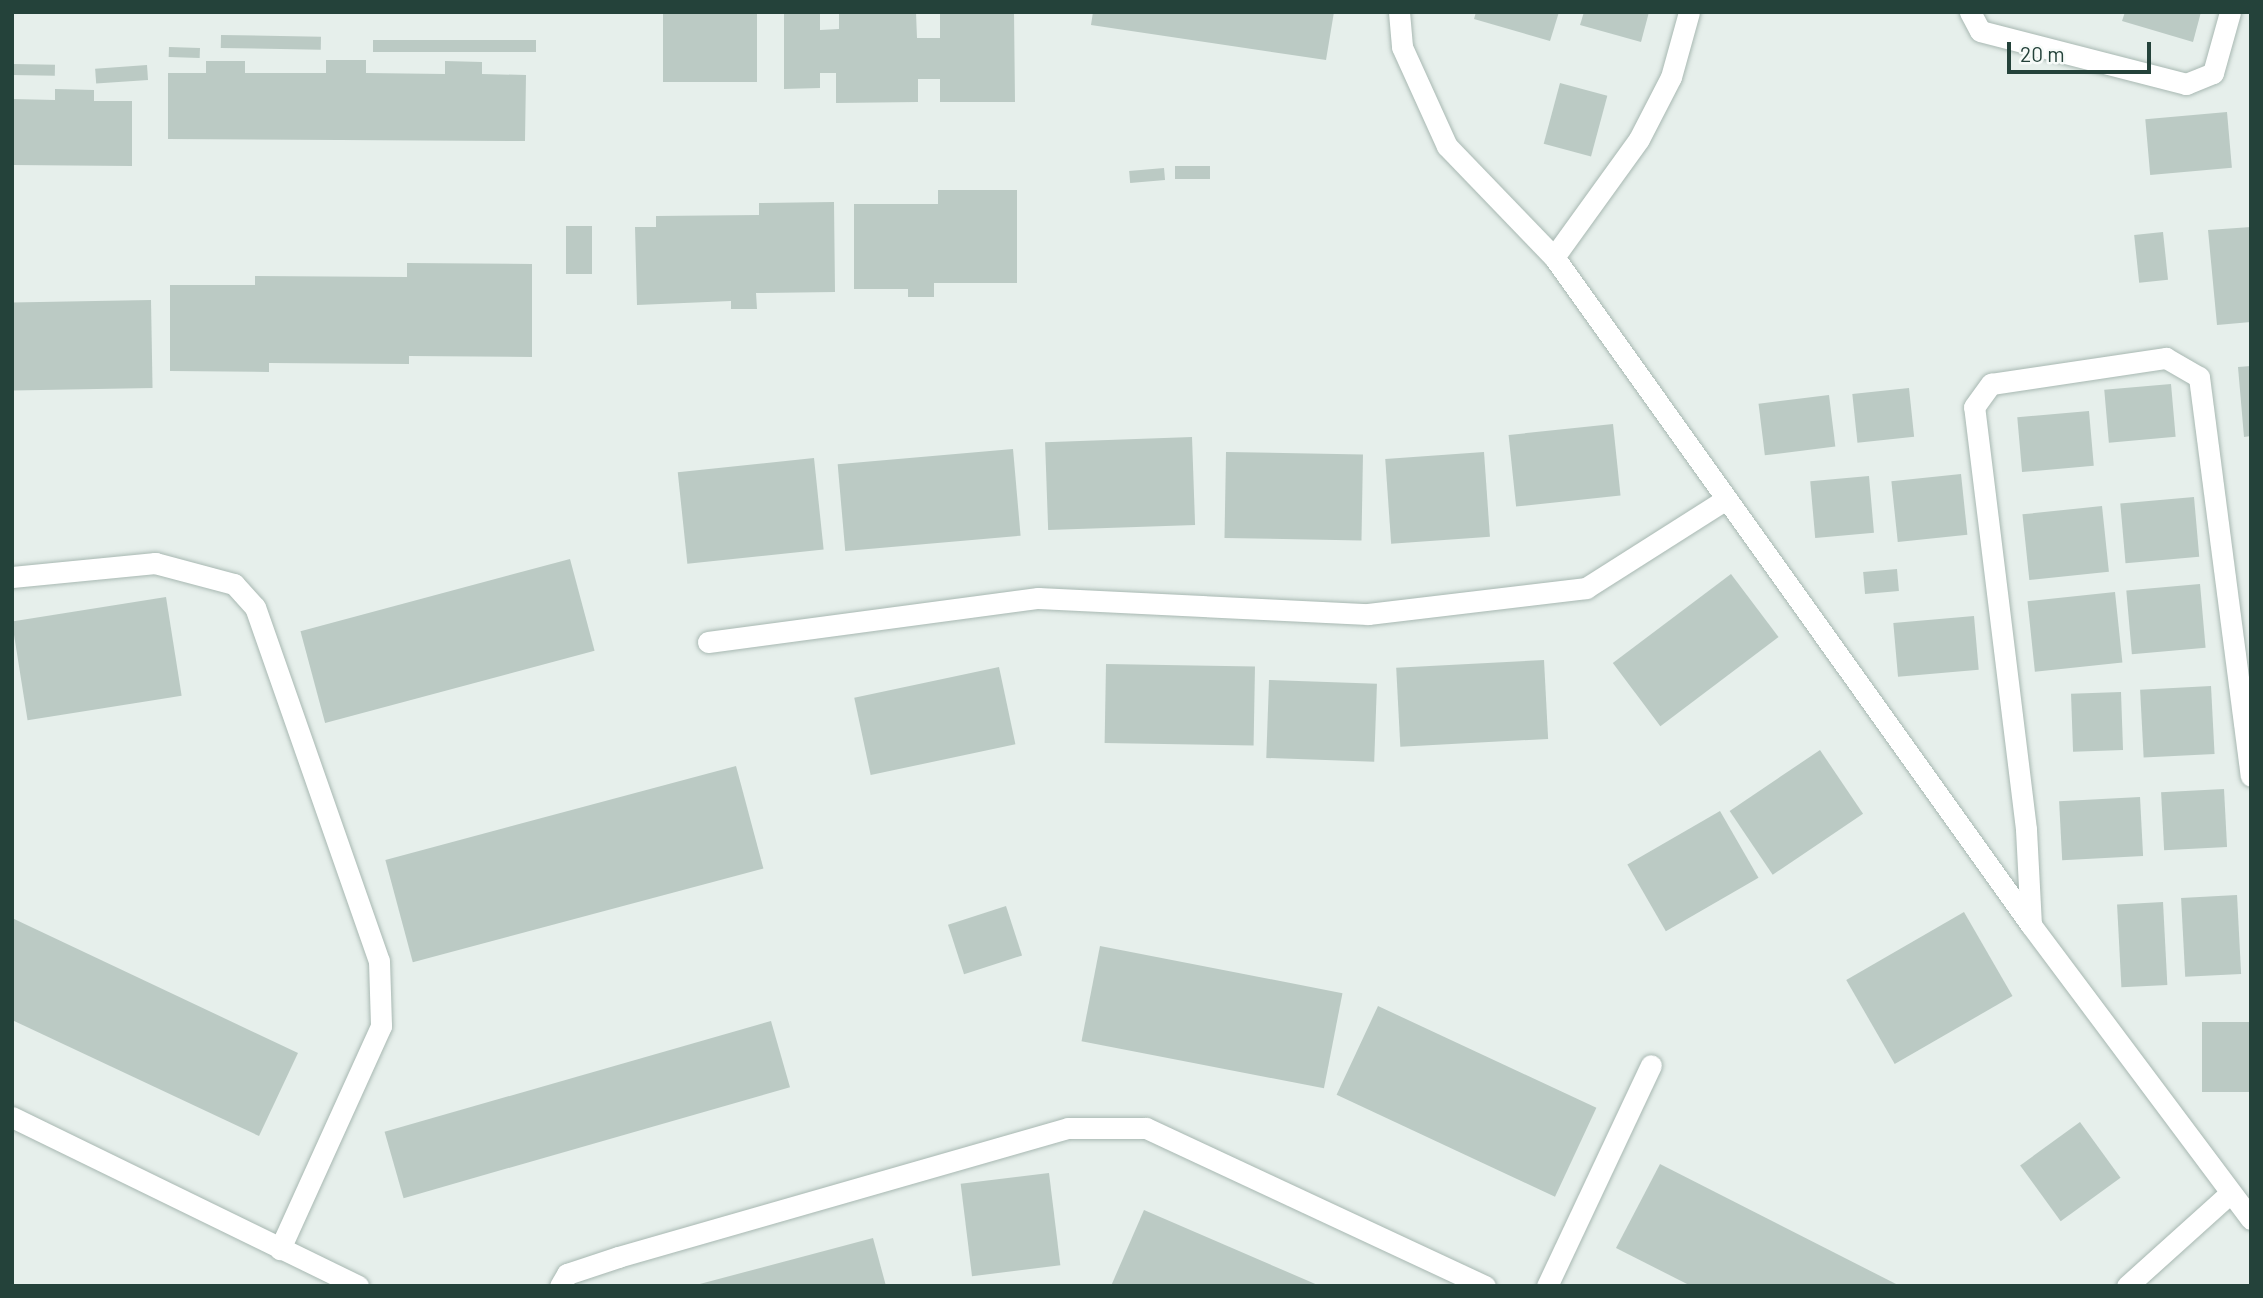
<!DOCTYPE html>
<style>
body{margin:0}
#map{position:relative;width:2263px;height:1298px;overflow:hidden;background:#e6efeb;font-family:Barlow,sans-serif}
div>[style]{position:absolute}
.building>*{inset:0;background:#bbcac4;transform-origin:0 0}
.roads{filter:drop-shadow(0 0 2px #a8b8b2) drop-shadow(0 0 2px #a8b8b2)}
.lane>*{height:21px;margin:-10.5px;padding:0 10.5px;transform-origin:10.5px;border-radius:10.5px;background:#fff}
.street>*{height:21px;margin:-10.5px;padding:0 10.5px;transform-origin:10.5px;border-radius:10.5px;background:#fff}
.secondary>*{height:21px;margin:-10.5px;padding:0 10.5px;transform-origin:10.5px;border-radius:10.5px;background:#fff}
span{translate:-50% -50%;white-space:nowrap;text-align:center;line-height:1.15;-webkit-text-stroke:6px #f7fbf9;paint-order:stroke}
.frame{position:absolute;inset:0;border:14px solid #24423a;pointer-events:none}
.scale{position:absolute;left:2007px;top:42px;width:144px;height:32px;box-sizing:border-box;border:4px solid #24423a;border-top:0;padding-left:9px;font-size:21px;line-height:24px;white-space:nowrap;color:#24423a;-webkit-text-stroke:5px #f7fbf9;paint-order:stroke}
</style>
<div id="map">
<div class="building">
<i style="left:663px;top:12px;width:94px;height:70px"></i>
<i style="clip-path:polygon(784px 12px,820px 12px,820px 30px,839px 29px,839px 12px,916px 12px,917px 38px,940px 38px,940px 12px,1014px 12px,1015px 102px,940px 102px,940px 79px,918px 79px,918px 102px,836px 103px,836px 73px,820px 73px,820px 88px,784px 89px)"></i>
<i style="clip-path:polygon(1093px 12px,1334px 12px,1326px 60px,1091px 25px)"></i>
<i style="clip-path:polygon(1476px 12px,1559px 12px,1550px 41px,1474px 19px)"></i>
<i style="clip-path:polygon(1584px 12px,1649px 12px,1641px 42px,1580px 25px)"></i>
<i style="clip-path:polygon(2125px 12px,2201px 12px,2193px 42px,2122px 21px)"></i>
<i style="left:221px;top:35px;width:100px;height:13px;rotate:1deg"></i>
<i style="left:536px;top:40px;width:12px;height:163px;rotate:90deg"></i>
<i style="left:169px;top:47px;width:31px;height:10px;rotate:2deg"></i>
<i style="clip-path:polygon(326px 60px,366px 60px,366px 73px,445px 74px,445px 61px,482px 62px,482px 74px,526px 75px,525px 141px,168px 139px,168px 73px,206px 73px,206px 61px,245px 61px,245px 73px,326px 73px)"></i>
<i style="left:12px;top:64px;width:43px;height:11px;rotate:1deg"></i>
<i style="left:147px;top:65px;width:15px;height:52px;rotate:86deg"></i>
<i style="left:1560px;top:83px;width:49px;height:63px;rotate:15deg"></i>
<i style="clip-path:polygon(55px 89px,94px 90px,94px 101px,132px 101px,132px 166px,12px 165px,12px 99px,55px 100px)"></i>
<i style="left:2227px;top:112px;width:56px;height:82px;rotate:85deg"></i>
<i style="left:1210px;top:166px;width:13px;height:35px;rotate:90deg"></i>
<i style="left:1164px;top:168px;width:12px;height:35px;rotate:85deg"></i>
<i style="clip-path:polygon(938px 190px,1017px 190px,1017px 283px,934px 283px,934px 297px,908px 297px,908px 289px,854px 289px,854px 204px,938px 204px)"></i>
<i style="clip-path:polygon(834px 202px,835px 292px,756px 293px,757px 309px,731px 309px,731px 301px,637px 305px,635px 227px,656px 227px,656px 216px,759px 215px,759px 203px)"></i>
<i style="left:566px;top:226px;width:26px;height:48px"></i>
<i style="clip-path:polygon(2251px 227px,2251px 322px,2217px 325px,2208px 230px)"></i>
<i style="left:2163px;top:232px;width:48px;height:29px;rotate:84deg"></i>
<i style="clip-path:polygon(407px 263px,532px 264px,532px 357px,409px 356px,409px 364px,269px 363px,269px 372px,170px 371px,170px 285px,255px 285px,255px 276px,407px 277px)"></i>
<i style="left:151px;top:300px;width:88px;height:139px;rotate:89deg"></i>
<i style="clip-path:polygon(2251px 366px,2251px 436px,2244px 437px,2238px 367px)"></i>
<i style="left:2171px;top:384px;width:53px;height:67px;rotate:85deg"></i>
<i style="left:1909px;top:388px;width:49px;height:57px;rotate:84deg"></i>
<i style="left:1829px;top:395px;width:52px;height:71px;rotate:83deg"></i>
<i style="left:2089px;top:411px;width:55px;height:72px;rotate:85deg"></i>
<i style="left:1613px;top:424px;width:72px;height:105px;rotate:84deg"></i>
<i style="left:1192px;top:437px;width:88px;height:147px;rotate:88deg"></i>
<i style="left:1013px;top:449px;width:87px;height:176px;rotate:85deg"></i>
<i style="left:1226px;top:452px;width:137px;height:86px;rotate:1deg"></i>
<i style="left:1484px;top:452px;width:85px;height:99px;rotate:86deg"></i>
<i style="left:814px;top:458px;width:92px;height:137px;rotate:84deg"></i>
<i style="left:1961px;top:474px;width:61px;height:70px;rotate:84deg"></i>
<i style="left:1869px;top:476px;width:57px;height:59px;rotate:85deg"></i>
<i style="left:2194px;top:497px;width:60px;height:74px;rotate:85deg"></i>
<i style="left:2102px;top:506px;width:66px;height:80px;rotate:84deg"></i>
<i style="left:570px;top:559px;width:95px;height:279px;rotate:75deg"></i>
<i style="left:1897px;top:569px;width:22px;height:34px;rotate:85deg"></i>
<i style="left:1731px;top:574px;width:79px;height:148px;rotate:53deg"></i>
<i style="left:2200px;top:584px;width:64px;height:74px;rotate:85deg"></i>
<i style="left:2115px;top:592px;width:71px;height:88px;rotate:84deg"></i>
<i style="left:166px;top:597px;width:100px;height:156px;rotate:81deg"></i>
<i style="left:1974px;top:616px;width:54px;height:81px;rotate:85deg"></i>
<i style="left:1544px;top:660px;width:79px;height:148px;rotate:87deg"></i>
<i style="left:1106px;top:664px;width:149px;height:79px;rotate:1deg"></i>
<i style="left:999px;top:667px;width:79px;height:148px;rotate:78deg"></i>
<i style="left:1269px;top:680px;width:108px;height:78px;rotate:2deg"></i>
<i style="left:2211px;top:686px;width:68px;height:71px;rotate:87deg"></i>
<i style="left:2121px;top:692px;width:58px;height:50px;rotate:88deg"></i>
<i style="left:1820px;top:750px;width:77px;height:109px;rotate:56deg"></i>
<i style="left:736px;top:766px;width:106px;height:363px;rotate:75deg"></i>
<i style="left:2224px;top:789px;width:58px;height:63px;rotate:87deg"></i>
<i style="left:2140px;top:797px;width:59px;height:81px;rotate:87deg"></i>
<i style="left:1720px;top:811px;width:77px;height:107px;rotate:60deg"></i>
<i style="left:2237px;top:895px;width:79px;height:56px;rotate:87deg"></i>
<i style="left:2163px;top:902px;width:83px;height:46px;rotate:87deg"></i>
<i style="left:1006px;top:906px;width:52px;height:61px;rotate:72deg"></i>
<i style="left:1964px;top:912px;width:97px;height:136px;rotate:60deg"></i>
<i style="clip-path:polygon(12px 918px,298px 1053px,259px 1136px,12px 1020px)"></i>
<i style="left:1100px;top:946px;width:247px;height:97px;rotate:11deg"></i>
<i style="left:1378px;top:1006px;width:241px;height:98px;rotate:25deg"></i>
<i style="left:771px;top:1021px;width:69px;height:402px;rotate:74deg"></i>
<i style="left:2251px;top:1022px;width:70px;height:49px;rotate:90deg"></i>
<i style="left:2080px;top:1122px;width:69px;height:74px;rotate:54deg"></i>
<i style="clip-path:polygon(1660px 1164px,1900px 1286px,1691px 1286px,1616px 1248px)"></i>
<i style="left:1049px;top:1173px;width:93px;height:89px;rotate:83deg"></i>
<i style="clip-path:polygon(1144px 1210px,1320px 1286px,1111px 1286px)"></i>
<i style="clip-path:polygon(873px 1238px,886px 1286px,696px 1286px,696px 1285px)"></i>
</div>
<div class="roads">
<div class="lane">
<i style="left:12px;top:577px;width:144px;rotate:-5.6deg"></i>
<i style="left:155px;top:563px;width:82px;rotate:14.9deg"></i>
<i style="left:234px;top:584px;width:31px;rotate:48deg"></i>
<i style="left:255px;top:607px;width:375px;rotate:70.7deg"></i>
<i style="left:379px;top:961px;width:65px;rotate:88.2deg"></i>
<i style="left:381px;top:1026px;width:245px;rotate:114.4deg"></i>
<i style="left:708px;top:642px;width:333px;rotate:-7.6deg"></i>
<i style="left:1038px;top:598px;width:330px;rotate:2.8deg"></i>
<i style="left:1368px;top:614px;width:220px;rotate:-6.8deg"></i>
<i style="left:1586px;top:588px;width:166px;rotate:-32.4deg"></i>
<i style="left:560px;top:1286px;width:14px;rotate:-60deg"></i>
<i style="left:567px;top:1274px;width:54px;rotate:-18.4deg"></i>
<i style="left:618px;top:1257px;width:468px;rotate:-16deg"></i>
<i style="left:1068px;top:1128px;width:78px"></i>
<i style="left:1146px;top:1128px;width:374px;rotate:25deg"></i>
</div>
<div class="street">
<i style="left:1399px;top:12px;width:35px;rotate:85deg"></i>
<i style="left:1402px;top:47px;width:109px;rotate:65.6deg"></i>
<i style="left:1447px;top:146px;width:154px;rotate:46.1deg"></i>
<i style="left:1554px;top:257px;width:821px;rotate:54.47deg"></i>
<i style="left:2031px;top:925px;width:367px;rotate:53.2deg"></i>
<i style="left:1970px;top:12px;width:21px;rotate:62deg"></i>
<i style="left:1980px;top:31px;width:213px;rotate:14.4deg"></i>
<i style="left:2186px;top:84px;width:29px;rotate:-22deg"></i>
<i style="left:2213px;top:73px;width:63px;rotate:-74.4deg"></i>
<i style="left:1554px;top:257px;width:145px;rotate:-54.2deg"></i>
<i style="left:1639px;top:139px;width:70px;rotate:-62.7deg"></i>
<i style="left:1671px;top:77px;width:67px;rotate:-74.5deg"></i>
<i style="left:2031px;top:925px;width:96px;rotate:-93deg"></i>
<i style="left:2026px;top:829px;width:425px;rotate:-97deg"></i>
<i style="left:1974px;top:407px;width:29px;rotate:-54deg"></i>
<i style="left:1991px;top:384px;width:177px;rotate:-8.5deg"></i>
<i style="left:2166px;top:358px;width:38px;rotate:30deg"></i>
<i style="left:2199px;top:377px;width:402px;rotate:82.6deg"></i>
<i style="left:1547px;top:1286px;width:244px;rotate:-64.8deg"></i>
<i style="left:2127px;top:1286px;width:136px;rotate:-42deg"></i>
</div>
<div class="secondary">
<i style="left:12px;top:1117px;width:385px;rotate:26deg"></i>
</div>
</div>
<div class="frame"></div>
<div class="scale">20 m</div>
</div>
